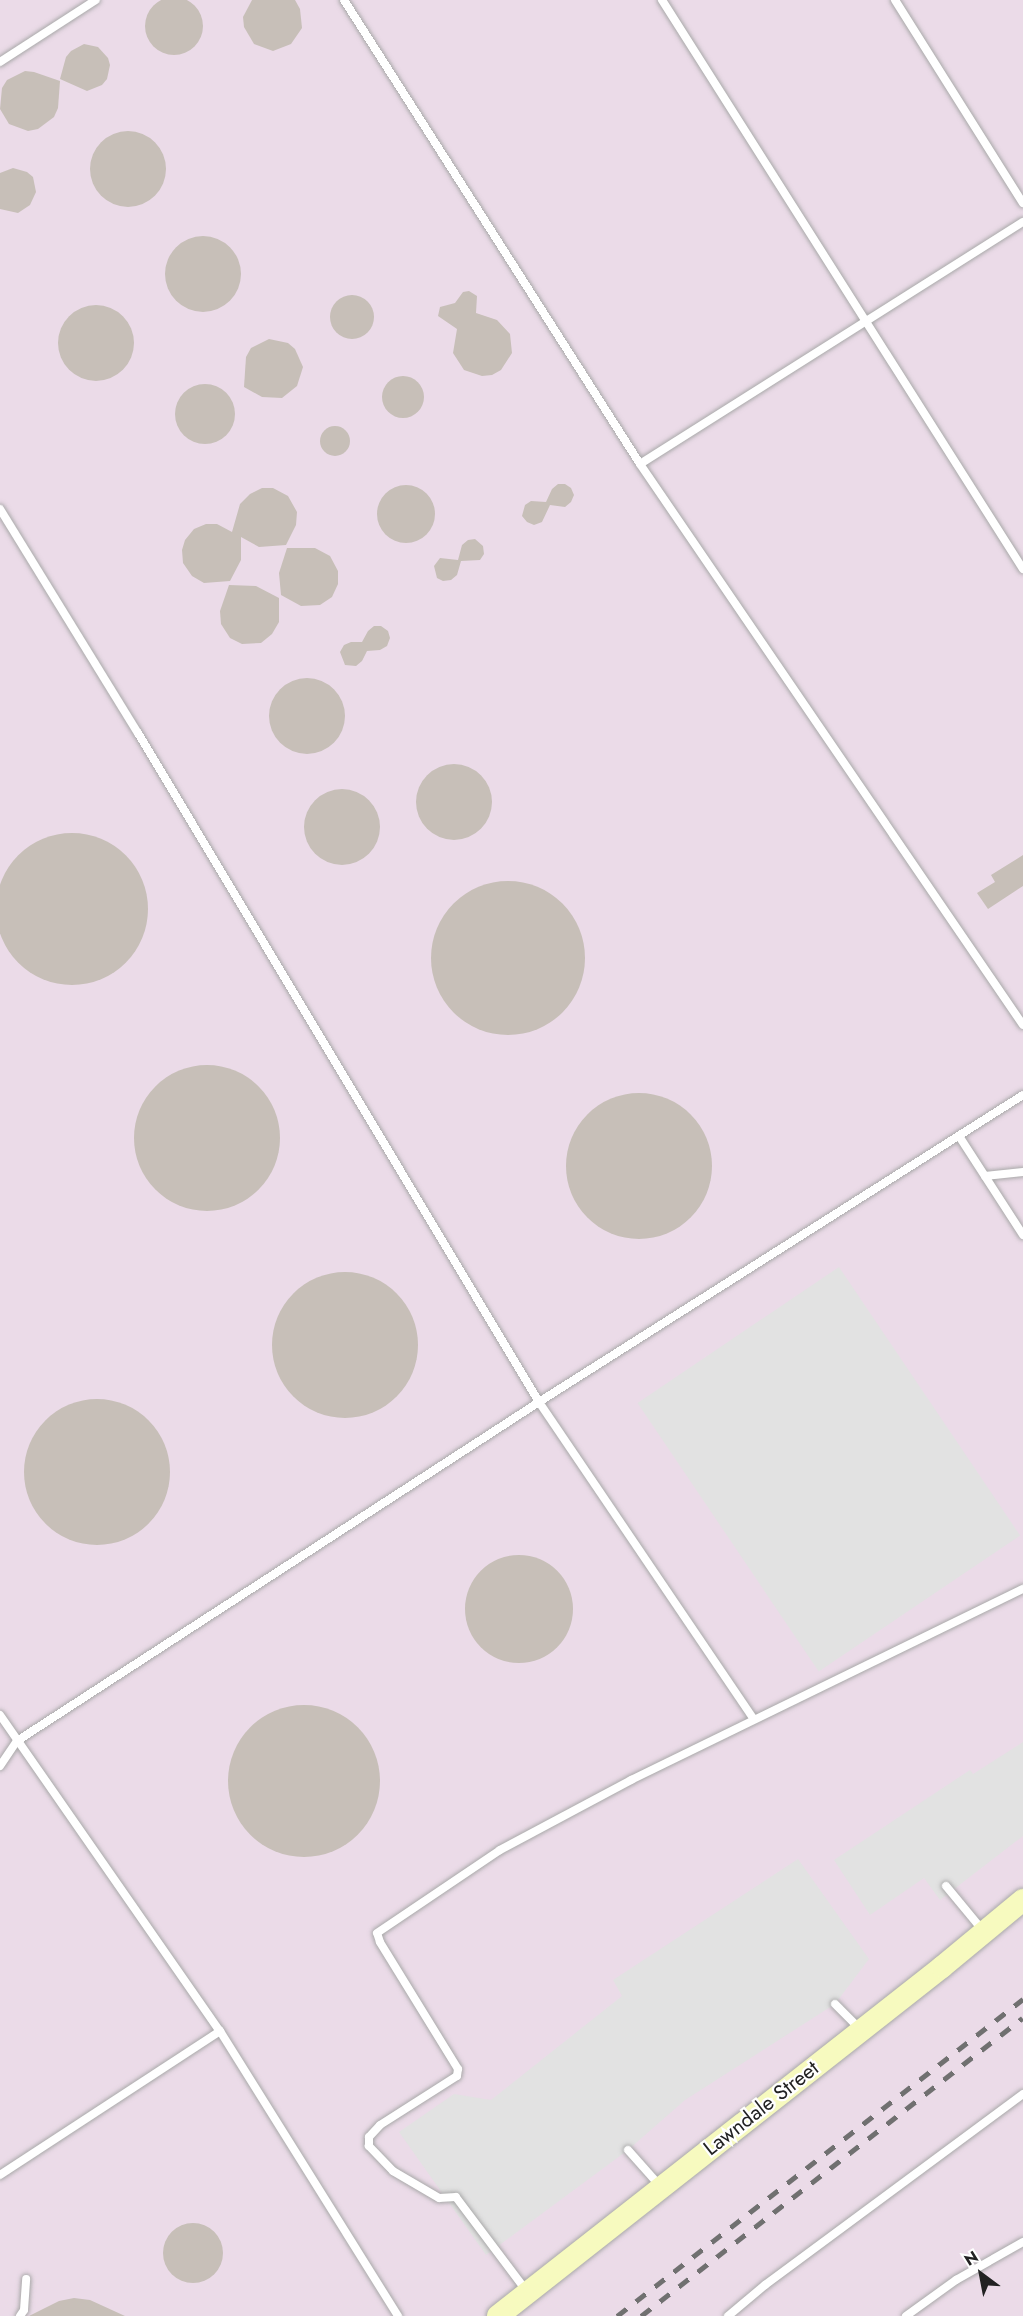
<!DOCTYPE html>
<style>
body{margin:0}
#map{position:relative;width:1023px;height:2316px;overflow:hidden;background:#f2efe9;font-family:Jost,sans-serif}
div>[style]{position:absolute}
.industrial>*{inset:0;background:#ebdbe8;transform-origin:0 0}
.parking>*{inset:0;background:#e2e2e2;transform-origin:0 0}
.building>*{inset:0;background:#c7bfb8}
.round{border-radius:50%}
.roads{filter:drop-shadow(0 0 2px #a9a9a9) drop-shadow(0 0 2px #a9a9a9)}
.service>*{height:8px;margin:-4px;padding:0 4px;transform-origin:4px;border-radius:4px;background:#fff}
.secondary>*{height:22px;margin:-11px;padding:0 11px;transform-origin:11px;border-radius:11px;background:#f7fabf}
.rail>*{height:4.5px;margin-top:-2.25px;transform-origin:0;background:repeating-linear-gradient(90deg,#707070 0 12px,transparent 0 24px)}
span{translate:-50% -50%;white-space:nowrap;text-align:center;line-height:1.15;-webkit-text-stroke:4.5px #fff;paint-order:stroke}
.street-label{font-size:21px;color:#222}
.north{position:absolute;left:951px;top:2244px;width:60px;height:60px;-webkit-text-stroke:4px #fff;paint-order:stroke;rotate:328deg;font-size:16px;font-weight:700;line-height:24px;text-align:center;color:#222}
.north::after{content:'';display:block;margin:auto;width:21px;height:27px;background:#222;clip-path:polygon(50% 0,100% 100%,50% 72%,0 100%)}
</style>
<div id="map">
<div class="industrial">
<i style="left:0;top:0;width:1023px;height:2316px"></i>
</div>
<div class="parking">
<i style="left:839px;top:1267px;width:324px;height:243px;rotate:56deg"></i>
<i style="clip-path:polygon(1023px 1742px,1023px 1836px,940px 1900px,924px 1878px,870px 1915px,834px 1860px,970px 1770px,973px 1774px)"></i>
<i style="clip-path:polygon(798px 1859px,869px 1959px,835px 2004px,685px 2100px,628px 2150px,486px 2255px,399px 2132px,454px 2094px,491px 2100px,622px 1996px,613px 1980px)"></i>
</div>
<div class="building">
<i class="round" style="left:145px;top:-3px;width:58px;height:58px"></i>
<i style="clip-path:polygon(252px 0,295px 0,300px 9px,302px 28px,291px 44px,273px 51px,254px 44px,244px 27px,243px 17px)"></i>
<i style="clip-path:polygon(84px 44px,98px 47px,108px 58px,110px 65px,107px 79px,102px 85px,87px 91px,60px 79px,66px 57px,71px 51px)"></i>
<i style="clip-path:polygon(25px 71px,34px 72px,60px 81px,58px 108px,54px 117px,38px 129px,28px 131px,9px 124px,0 109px,2px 88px,7px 80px)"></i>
<i class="round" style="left:90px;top:131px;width:76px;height:76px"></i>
<i style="clip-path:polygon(13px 168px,27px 172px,33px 177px,36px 192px,30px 205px,18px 213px,0 209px,0 173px)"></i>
<i class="round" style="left:165px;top:236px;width:76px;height:76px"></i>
<i style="clip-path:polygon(469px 291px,477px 296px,476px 313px,497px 320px,510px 334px,512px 353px,501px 370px,492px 375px,482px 376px,464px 370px,453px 353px,457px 329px,438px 316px,440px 307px,455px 303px,463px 292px)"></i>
<i class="round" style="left:330px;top:295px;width:44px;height:44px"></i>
<i class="round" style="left:58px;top:305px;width:76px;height:76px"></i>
<i style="clip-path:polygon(269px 339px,288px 343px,295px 349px,303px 367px,297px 386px,282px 398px,262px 397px,244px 387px,246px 357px,251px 348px)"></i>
<i class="round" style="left:382px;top:376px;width:42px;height:42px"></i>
<i class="round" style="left:175px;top:384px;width:60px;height:60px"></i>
<i class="round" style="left:320px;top:426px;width:30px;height:30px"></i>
<i style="clip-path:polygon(558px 484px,565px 484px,571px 488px,574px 495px,571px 502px,565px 507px,550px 505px,542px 522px,534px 525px,527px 522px,522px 516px,525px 505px,531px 501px,546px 502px,552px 489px)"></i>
<i class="round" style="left:377px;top:485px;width:58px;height:58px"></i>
<i style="clip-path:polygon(262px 488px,273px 488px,288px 496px,297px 512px,296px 525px,286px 545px,259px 547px,241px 537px,241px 560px,230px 581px,204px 583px,192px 576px,183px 563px,182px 550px,185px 540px,194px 529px,206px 524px,217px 524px,232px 532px,240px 504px,250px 494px)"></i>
<i style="clip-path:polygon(475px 539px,483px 546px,484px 554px,480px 560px,461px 561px,457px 575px,451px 580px,443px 581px,437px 578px,434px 566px,440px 558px,458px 560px,462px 545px,468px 540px)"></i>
<i style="clip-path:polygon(287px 548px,315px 548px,330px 556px,338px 571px,338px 584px,332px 597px,320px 605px,301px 606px,281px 595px,279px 573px)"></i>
<i style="clip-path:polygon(229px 585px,256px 586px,279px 598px,279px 622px,272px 634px,261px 643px,242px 644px,230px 638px,221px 624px,220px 611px)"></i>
<i style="clip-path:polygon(374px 626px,381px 626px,388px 631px,390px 638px,387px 646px,380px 650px,367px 651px,362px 661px,356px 666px,345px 665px,340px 652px,344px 645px,351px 642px,362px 642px,368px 631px)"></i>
<i class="round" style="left:269px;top:678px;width:76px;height:76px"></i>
<i class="round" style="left:416px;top:764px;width:76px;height:76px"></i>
<i class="round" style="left:304px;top:789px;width:76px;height:76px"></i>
<i class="round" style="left:-4px;top:833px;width:152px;height:152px"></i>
<i style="clip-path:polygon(1023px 855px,1023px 886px,988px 909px,977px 893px,995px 882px,991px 875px)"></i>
<i class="round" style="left:431px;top:881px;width:154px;height:154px"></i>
<i class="round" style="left:134px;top:1065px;width:146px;height:146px"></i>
<i class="round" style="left:566px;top:1093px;width:146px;height:146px"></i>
<i class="round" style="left:272px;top:1272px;width:146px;height:146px"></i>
<i class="round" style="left:24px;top:1399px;width:146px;height:146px"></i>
<i class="round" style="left:465px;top:1555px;width:108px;height:108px"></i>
<i class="round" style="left:228px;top:1705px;width:152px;height:152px"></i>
<i class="round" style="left:163px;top:2223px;width:60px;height:60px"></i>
<i style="clip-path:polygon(74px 2298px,90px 2300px,125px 2316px,29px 2316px,59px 2301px)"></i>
</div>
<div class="roads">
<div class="service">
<i style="left:344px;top:0;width:550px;rotate:57.46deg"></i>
<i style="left:640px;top:464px;width:679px;rotate:55.68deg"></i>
<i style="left:662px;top:0;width:674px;rotate:57.61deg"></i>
<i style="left:895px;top:0;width:240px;rotate:57.8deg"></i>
<i style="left:0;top:62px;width:114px;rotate:-32.9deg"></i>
<i style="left:640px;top:464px;width:453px;rotate:-32.3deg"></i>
<i style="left:0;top:509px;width:263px;rotate:58.4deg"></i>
<i style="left:138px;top:733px;width:780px;rotate:59.06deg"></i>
<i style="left:539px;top:1402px;width:382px;rotate:55.9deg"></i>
<i style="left:959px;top:1136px;width:118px;rotate:57.1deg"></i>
<i style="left:985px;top:1176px;width:38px;rotate:-6deg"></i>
<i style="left:0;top:1715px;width:385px;rotate:55.2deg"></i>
<i style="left:220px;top:2031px;width:336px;rotate:58deg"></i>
<i style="left:0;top:1766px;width:30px;rotate:-56deg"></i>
<i style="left:17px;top:1741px;width:622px;rotate:-33deg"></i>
<i style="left:539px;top:1402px;width:573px;rotate:-32.39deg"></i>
<i style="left:946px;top:1886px;width:60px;rotate:50.4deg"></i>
<i style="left:835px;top:2004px;width:35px;rotate:45deg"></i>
<i style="left:628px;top:2150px;width:50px;rotate:48.3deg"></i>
<i style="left:0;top:2175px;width:263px;rotate:-33.2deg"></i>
<i style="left:528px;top:2293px;width:120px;rotate:-126.9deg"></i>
<i style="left:456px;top:2197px;width:17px;rotate:177deg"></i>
<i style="left:439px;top:2198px;width:53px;rotate:-149.6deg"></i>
<i style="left:393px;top:2171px;width:35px;rotate:-134deg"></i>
<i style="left:369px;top:2146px;width:9px;rotate:-90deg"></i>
<i style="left:369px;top:2137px;width:16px;rotate:-47deg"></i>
<i style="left:380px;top:2125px;width:91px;rotate:-32.5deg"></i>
<i style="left:457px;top:2076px;width:7px;rotate:-82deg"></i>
<i style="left:458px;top:2069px;width:149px;rotate:-121.6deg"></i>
<i style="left:380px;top:1942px;width:9px;rotate:-108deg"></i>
<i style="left:377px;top:1933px;width:148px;rotate:-34deg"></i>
<i style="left:500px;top:1850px;width:149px;rotate:-28.1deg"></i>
<i style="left:631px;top:1780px;width:436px;rotate:-26deg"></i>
<i style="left:20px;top:2316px;width:7px;rotate:-56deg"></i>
<i style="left:24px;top:2310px;width:31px;rotate:-86deg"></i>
<i style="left:728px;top:2316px;width:48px;rotate:-40deg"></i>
<i style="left:765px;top:2285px;width:321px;rotate:-36.5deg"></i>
<i style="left:906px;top:2316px;width:62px;rotate:-35.8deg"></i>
<i style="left:956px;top:2280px;width:77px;rotate:-29.6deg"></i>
</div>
<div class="secondary">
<i style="left:498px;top:2316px;width:565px;rotate:-38.17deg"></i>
<i style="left:942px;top:1967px;width:105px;rotate:-39.6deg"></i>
</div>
</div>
<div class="rail">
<i style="left:617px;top:2316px;width:515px;rotate:-37.98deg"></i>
<i style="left:641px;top:2316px;width:484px;rotate:-38deg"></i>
</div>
<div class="street-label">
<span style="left:761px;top:2108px;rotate:-38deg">Lawndale Street</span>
</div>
<div class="north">N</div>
</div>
